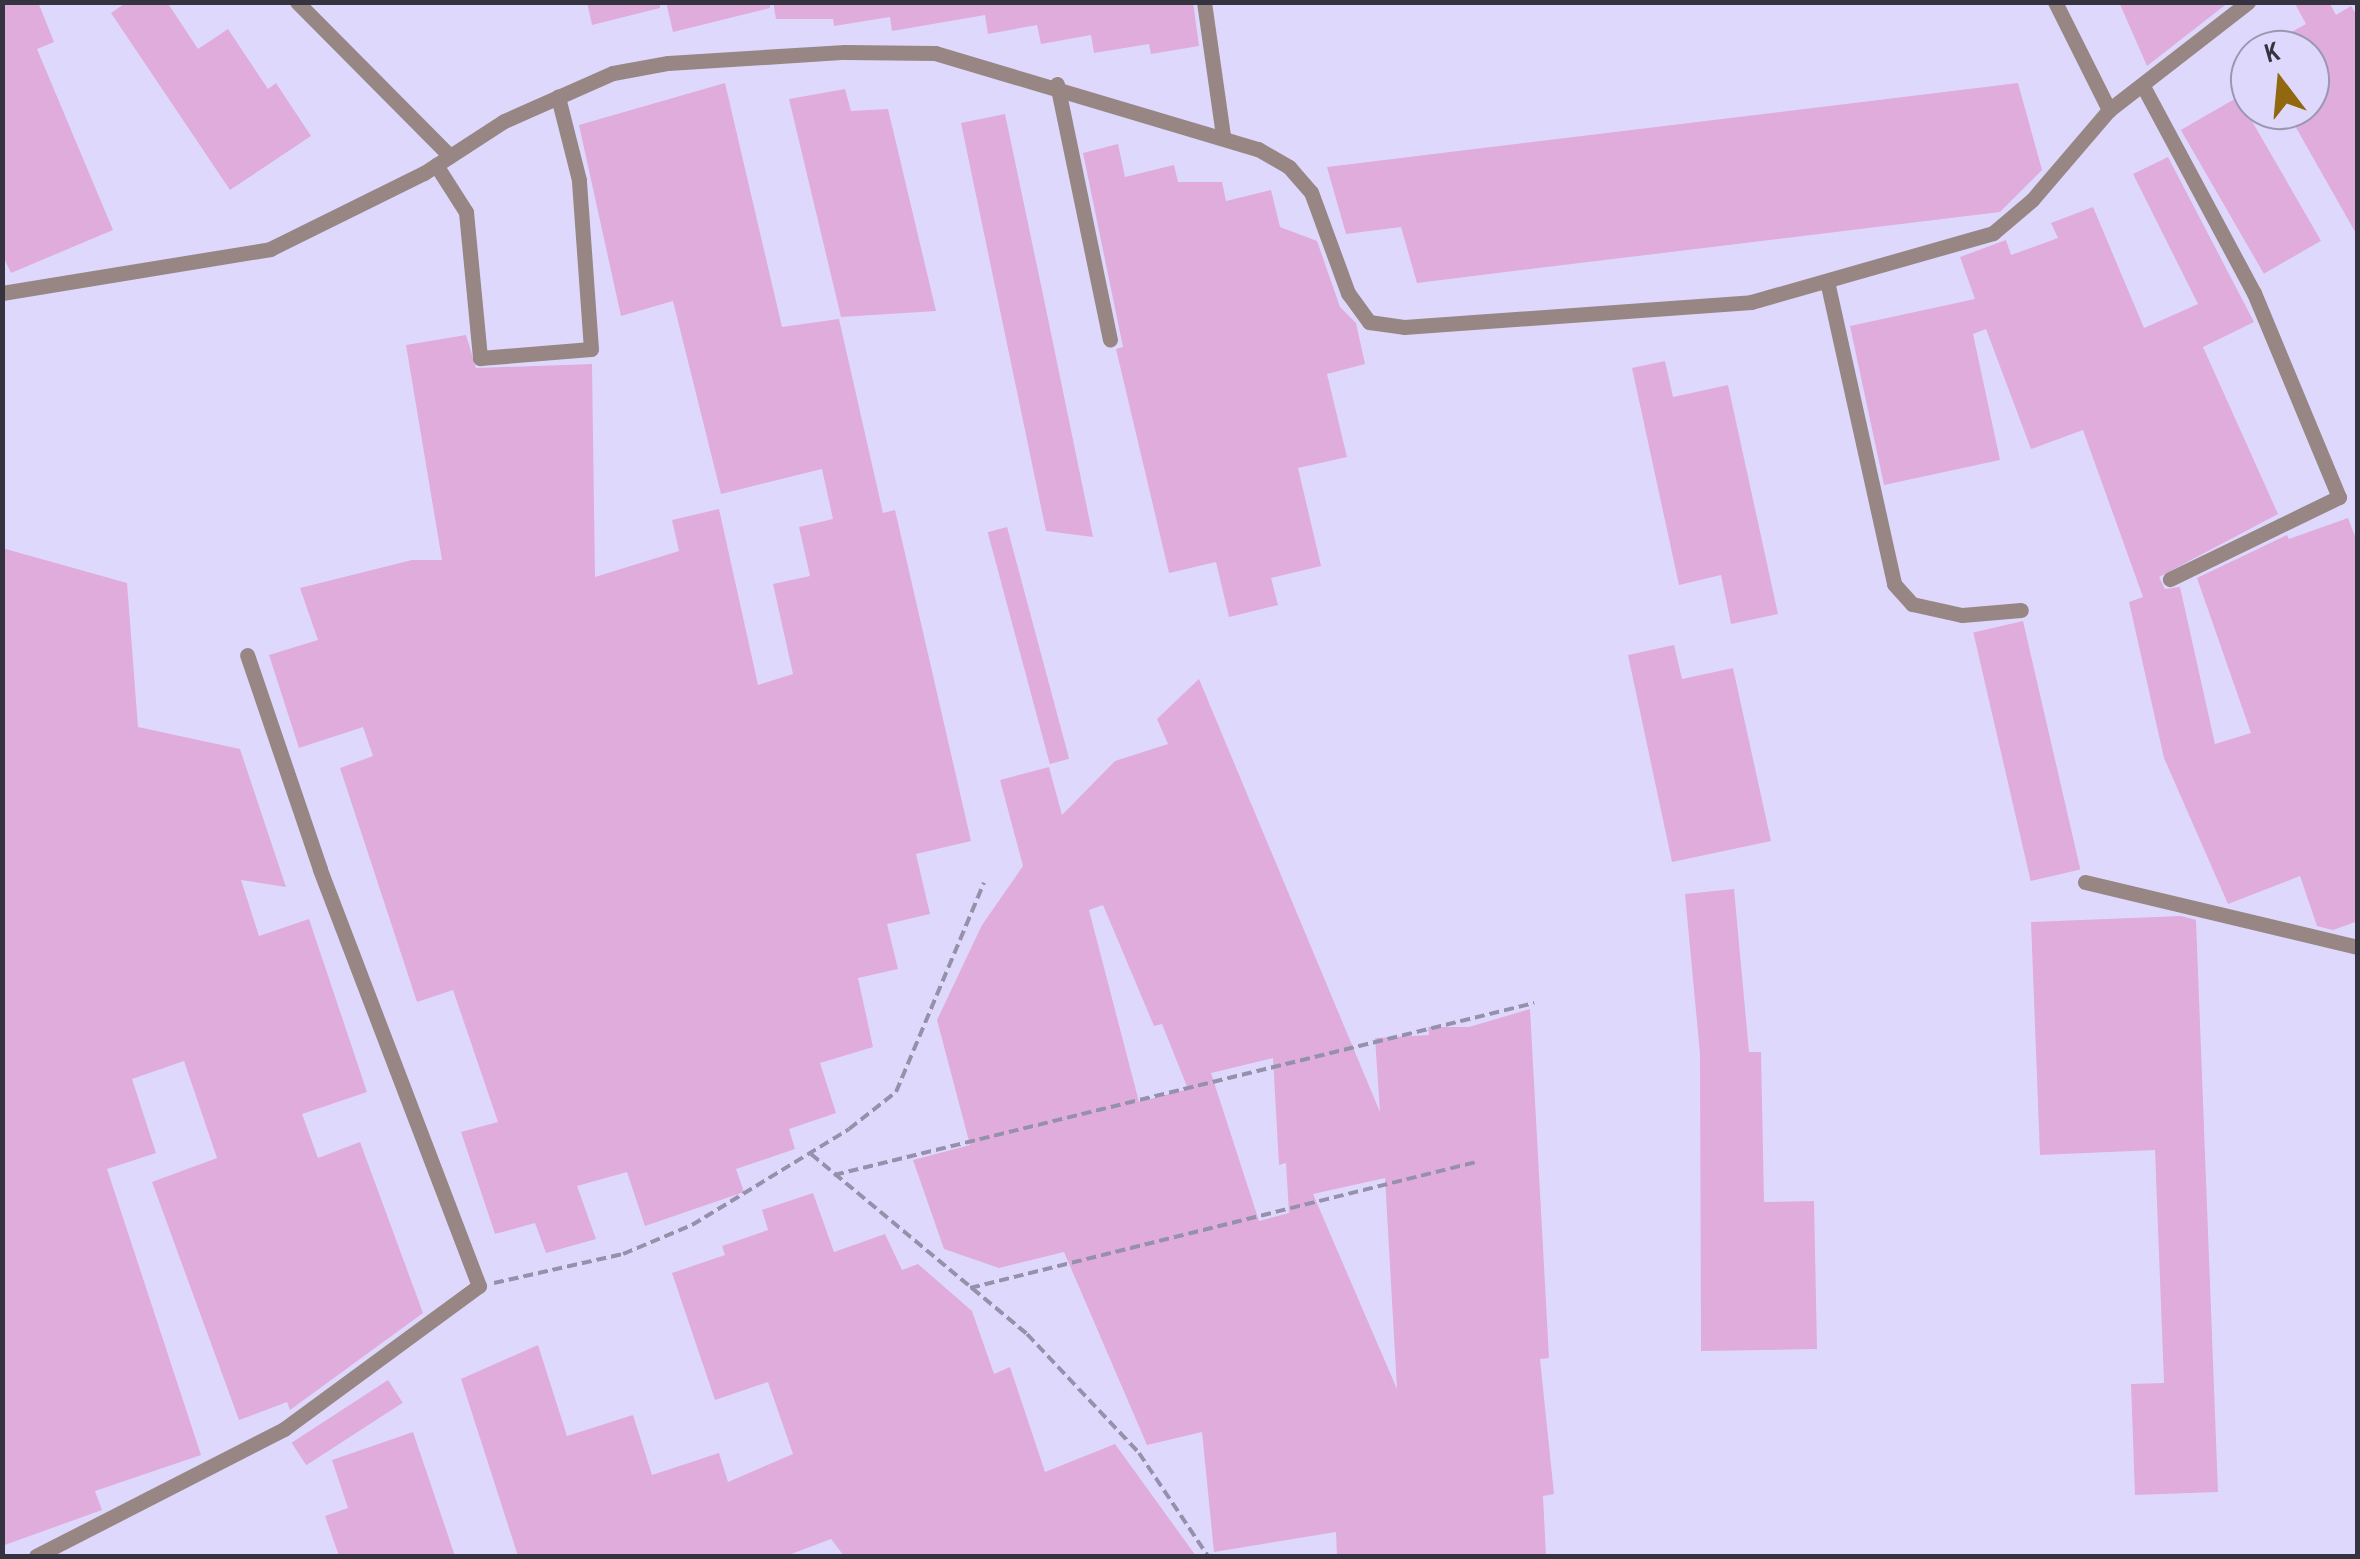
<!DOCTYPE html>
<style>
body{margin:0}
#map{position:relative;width:2360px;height:1559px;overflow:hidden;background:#ded9fc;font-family:"Sofia Sans Condensed",sans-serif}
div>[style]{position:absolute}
.building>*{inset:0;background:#e0acdb;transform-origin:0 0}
.path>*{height:4px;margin-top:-2px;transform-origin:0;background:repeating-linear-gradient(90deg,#9591ab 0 10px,transparent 0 15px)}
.minor>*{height:15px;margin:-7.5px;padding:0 7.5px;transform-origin:7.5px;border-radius:7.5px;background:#988685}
span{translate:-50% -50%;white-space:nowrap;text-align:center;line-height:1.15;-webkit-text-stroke:10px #ded9fc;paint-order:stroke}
.frame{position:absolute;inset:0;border:5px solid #353340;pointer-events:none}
.north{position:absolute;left:2230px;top:30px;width:100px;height:100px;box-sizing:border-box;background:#ded9fc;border:2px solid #9a97b1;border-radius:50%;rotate:344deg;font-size:28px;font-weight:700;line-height:40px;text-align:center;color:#353340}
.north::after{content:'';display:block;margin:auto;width:35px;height:45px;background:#91670f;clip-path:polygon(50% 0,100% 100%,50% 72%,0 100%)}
</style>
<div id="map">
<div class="building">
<i style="clip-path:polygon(2px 2px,38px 2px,54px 42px,37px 49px,113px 230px,11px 273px,2px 254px)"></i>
<i style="clip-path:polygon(127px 2px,167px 2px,198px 49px,228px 29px,268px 89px,276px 83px,311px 136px,230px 190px,111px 13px)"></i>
<i style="clip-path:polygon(587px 2px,660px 2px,660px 8px,592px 25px)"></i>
<i style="clip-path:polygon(666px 2px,770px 2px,770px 8px,673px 32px)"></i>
<i style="clip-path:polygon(773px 2px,1193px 2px,1199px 46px,1151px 54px,1149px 44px,1094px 53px,1091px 35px,1041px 44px,1037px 25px,988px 34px,985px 15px,892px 31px,890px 17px,834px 26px,833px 19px,776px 19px)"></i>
<i style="clip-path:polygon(2119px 2px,2229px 2px,2147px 66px)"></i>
<i style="clip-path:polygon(2294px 2px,2329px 2px,2336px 15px,2351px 6px,2358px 17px,2358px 237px,2286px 110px,2310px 110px,2310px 50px,2259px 50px,2306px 24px)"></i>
<i style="clip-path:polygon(725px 83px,782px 327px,839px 319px,883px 513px,895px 510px,971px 841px,916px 854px,930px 914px,887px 924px,898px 969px,858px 978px,873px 1047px,820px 1063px,836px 1113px,789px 1129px,795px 1149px,736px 1169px,744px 1192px,645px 1226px,627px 1172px,577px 1186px,596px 1239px,546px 1253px,535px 1223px,495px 1234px,461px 1132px,498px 1122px,453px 990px,417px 1002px,340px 768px,373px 756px,363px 727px,299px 748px,269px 655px,318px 640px,300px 588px,412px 560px,442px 560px,406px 345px,466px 335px,476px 368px,592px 364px,595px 577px,679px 551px,672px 520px,719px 509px,758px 685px,793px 674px,773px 584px,810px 576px,799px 527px,833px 519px,822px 469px,721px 494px,673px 301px,621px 316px,579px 125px)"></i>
<i style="clip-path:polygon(2018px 83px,2042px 170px,2000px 212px,1465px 277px,1417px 283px,1401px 227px,1346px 234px,1327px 167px)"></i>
<i style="clip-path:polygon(845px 89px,851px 111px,888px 109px,936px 311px,841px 317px,789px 99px)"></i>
<i style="left:2238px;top:97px;width:166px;height:66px;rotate:60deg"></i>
<i style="clip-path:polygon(1005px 114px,1046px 309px,1093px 537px,1046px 531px,961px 123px)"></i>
<i style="clip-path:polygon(1118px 144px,1125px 177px,1174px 165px,1178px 182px,1222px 182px,1226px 201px,1271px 190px,1280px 227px,1317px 241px,1340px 307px,1356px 323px,1365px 364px,1327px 374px,1347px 457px,1298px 468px,1321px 566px,1271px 578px,1278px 605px,1229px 617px,1216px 562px,1169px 573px,1116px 349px,1123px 347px,1083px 153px)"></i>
<i style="clip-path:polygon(2168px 157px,2254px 322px,2203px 347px,2278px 514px,2159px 577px,2165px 589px,2180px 587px,2215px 744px,2251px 733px,2197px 578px,2287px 535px,2289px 539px,2348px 518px,2358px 544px,2358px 921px,2333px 930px,2317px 926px,2300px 876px,2228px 904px,2164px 758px,2129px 602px,2143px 597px,2083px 430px,2031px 449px,1986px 329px,1973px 334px,2000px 460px,1884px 485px,1850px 326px,1975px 299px,1960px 257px,2006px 240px,2011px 255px,2058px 238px,2051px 223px,2093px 207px,2144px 328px,2198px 304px,2133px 174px)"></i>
<i style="clip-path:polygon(1665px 361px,1673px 397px,1728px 385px,1778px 614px,1731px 624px,1721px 575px,1679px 585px,1632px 368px)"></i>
<i style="left:1007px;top:527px;width:240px;height:20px;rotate:75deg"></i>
<i style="clip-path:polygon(2px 548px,127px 583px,138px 727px,240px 749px,286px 887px,241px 880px,259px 936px,309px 919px,367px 1092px,302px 1114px,318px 1158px,360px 1142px,423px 1313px,290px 1410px,287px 1402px,239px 1420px,152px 1182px,217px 1158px,184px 1061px,132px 1079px,156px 1153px,107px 1169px,201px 1455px,95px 1491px,102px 1510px,2px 1546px)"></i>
<i style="left:2023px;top:621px;width:255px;height:51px;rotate:77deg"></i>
<i style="clip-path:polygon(1674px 645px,1682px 679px,1733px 668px,1771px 841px,1672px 862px,1628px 655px)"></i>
<i style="clip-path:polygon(evenodd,1199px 679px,1380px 1112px,1375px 1038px,1429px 1035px,1428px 1027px,1469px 1027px,1530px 1009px,1549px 1358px,1540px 1359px,1554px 1494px,1543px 1496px,1546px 1556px,1337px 1556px,1336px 1532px,1214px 1552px,1202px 1432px,1147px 1445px,1064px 1252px,999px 1268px,944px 1249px,913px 1160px,970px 1145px,937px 1020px,982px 925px,1023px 866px,1000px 780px,1049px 767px,1062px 815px,1115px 761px,1168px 744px,1157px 719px,1199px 679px,1103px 905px,1154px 1026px,1162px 1024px,1188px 1089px,1139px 1102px,1089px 910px,1103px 905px,1199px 679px,1273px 1058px,1279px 1165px,1286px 1163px,1289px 1213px,1259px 1221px,1211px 1073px,1273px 1058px,1199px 679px,1385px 1178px,1397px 1389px,1313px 1194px,1385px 1178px)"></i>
<i style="clip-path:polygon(1734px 889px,1749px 1052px,1761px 1052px,1764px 1202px,1814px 1201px,1817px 1349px,1701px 1351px,1700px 1054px,1685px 894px)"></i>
<i style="clip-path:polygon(2181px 916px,2196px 920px,2218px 1492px,2135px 1495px,2131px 1384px,2164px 1383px,2155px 1150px,2040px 1155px,2031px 922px)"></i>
<i style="clip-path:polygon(813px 1193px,834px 1252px,885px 1234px,902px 1270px,918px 1264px,972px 1311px,994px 1374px,1010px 1367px,1045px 1472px,1115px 1444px,1196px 1556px,844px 1556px,831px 1539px,786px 1556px,518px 1556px,461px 1379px,538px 1345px,567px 1436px,633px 1415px,652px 1475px,719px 1453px,728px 1482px,793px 1454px,768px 1382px,715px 1400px,672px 1273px,725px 1255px,722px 1246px,768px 1230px,762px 1210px)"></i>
<i style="left:388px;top:1380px;width:27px;height:115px;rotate:57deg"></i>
<i style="clip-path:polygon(413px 1432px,455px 1556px,339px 1556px,325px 1516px,348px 1508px,332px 1460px)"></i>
</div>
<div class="path">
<i style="left:811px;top:1154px;width:281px;rotate:39.8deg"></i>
<i style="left:1027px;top:1334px;width:163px;rotate:46.7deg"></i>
<i style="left:1139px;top:1453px;width:124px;rotate:56.2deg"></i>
<i style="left:834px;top:1175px;width:721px;rotate:-13.8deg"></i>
<i style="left:494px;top:1283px;width:132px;rotate:-12.7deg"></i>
<i style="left:623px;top:1254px;width:75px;rotate:-22.8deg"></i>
<i style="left:692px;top:1225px;width:184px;rotate:-31.4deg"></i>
<i style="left:849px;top:1129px;width:60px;rotate:-38.2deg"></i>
<i style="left:896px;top:1092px;width:227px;rotate:-67.2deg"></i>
<i style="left:970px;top:1288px;width:521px;rotate:-13.98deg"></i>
</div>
<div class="minor">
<i style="left:297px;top:2px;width:217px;rotate:45.2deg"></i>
<i style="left:1204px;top:2px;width:134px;rotate:81.9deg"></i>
<i style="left:2055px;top:2px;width:121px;rotate:63.4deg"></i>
<i style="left:1057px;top:84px;width:261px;rotate:78.3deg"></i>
<i style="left:2144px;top:88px;width:233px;rotate:61.8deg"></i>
<i style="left:2254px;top:293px;width:221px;rotate:67.4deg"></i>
<i style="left:2339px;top:497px;width:188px;rotate:154.1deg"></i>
<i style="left:436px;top:165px;width:56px;rotate:57.4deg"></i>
<i style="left:466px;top:212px;width:147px;rotate:84.5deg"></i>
<i style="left:480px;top:358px;width:111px;rotate:-4.6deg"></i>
<i style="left:591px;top:349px;width:169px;rotate:-94.1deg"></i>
<i style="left:579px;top:180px;width:86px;rotate:-104.2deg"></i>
<i style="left:1827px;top:281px;width:310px;rotate:77.5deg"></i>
<i style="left:1894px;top:584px;width:27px;rotate:48deg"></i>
<i style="left:1912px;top:604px;width:51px;rotate:12.4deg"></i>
<i style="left:1962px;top:615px;width:59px;rotate:-4.8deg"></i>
<i style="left:2px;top:293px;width:272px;rotate:-9.3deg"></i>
<i style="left:270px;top:249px;width:172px;rotate:-26.3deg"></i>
<i style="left:424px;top:173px;width:95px;rotate:-33deg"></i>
<i style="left:504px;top:121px;width:119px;rotate:-23.8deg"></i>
<i style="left:613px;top:73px;width:56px;rotate:-10.3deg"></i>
<i style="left:668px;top:63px;width:177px;rotate:-3.6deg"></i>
<i style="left:845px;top:52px;width:90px;rotate:0.6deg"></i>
<i style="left:935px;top:53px;width:337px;rotate:16.6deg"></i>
<i style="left:1258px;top:149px;width:36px;rotate:30deg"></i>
<i style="left:1289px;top:167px;width:33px;rotate:49deg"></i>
<i style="left:1311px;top:192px;width:108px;rotate:69.9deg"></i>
<i style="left:1348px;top:293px;width:36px;rotate:54deg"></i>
<i style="left:1369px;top:322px;width:35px;rotate:8deg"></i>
<i style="left:1404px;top:327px;width:348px;rotate:-4.1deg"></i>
<i style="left:1751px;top:302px;width:252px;rotate:-15.9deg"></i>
<i style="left:1993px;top:233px;width:51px;rotate:-40.2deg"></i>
<i style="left:2032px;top:200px;width:118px;rotate:-49.5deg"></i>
<i style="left:2109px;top:110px;width:176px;rotate:-37.8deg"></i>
<i style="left:2085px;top:882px;width:281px;rotate:13.4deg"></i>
<i style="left:36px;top:1556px;width:279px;rotate:-27.1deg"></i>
<i style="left:284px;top:1429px;width:242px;rotate:-36.3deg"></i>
<i style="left:479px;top:1286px;width:446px;rotate:-110.9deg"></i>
<i style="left:320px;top:869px;width:226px;rotate:-108.8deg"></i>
</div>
<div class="frame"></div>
<div class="north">K</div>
</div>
